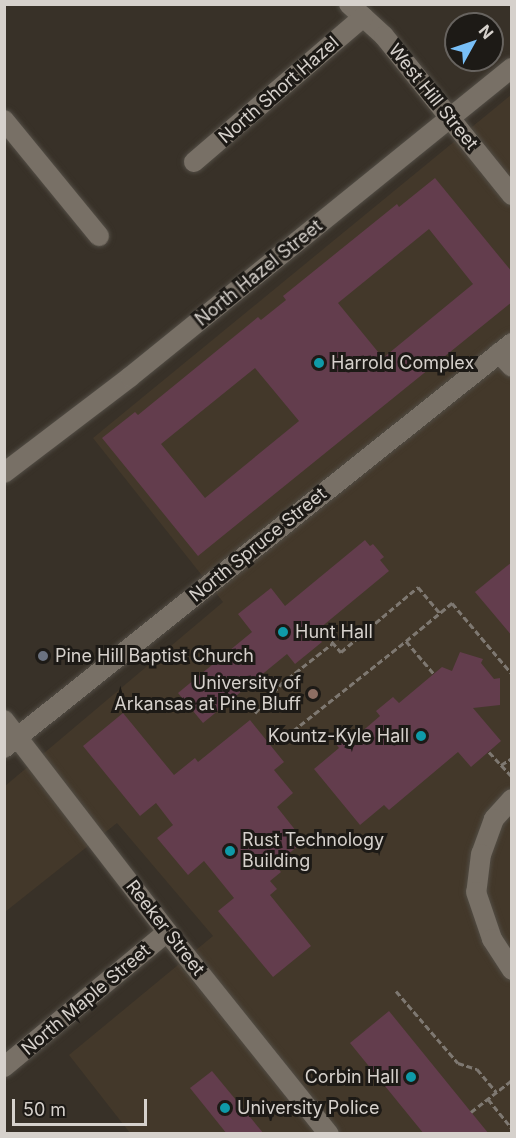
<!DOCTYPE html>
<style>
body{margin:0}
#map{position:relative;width:516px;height:1138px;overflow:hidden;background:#383128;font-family:Inter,sans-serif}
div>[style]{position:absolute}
.built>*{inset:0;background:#43382a}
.building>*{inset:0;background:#633d4d}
.path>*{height:3px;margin-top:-1.5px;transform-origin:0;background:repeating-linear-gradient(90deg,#7e7871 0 6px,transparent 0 9px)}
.roads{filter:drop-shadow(0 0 2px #524d45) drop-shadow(0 0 2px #524d45)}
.minor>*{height:20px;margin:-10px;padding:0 10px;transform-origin:10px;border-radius:10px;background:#787066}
.dots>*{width:16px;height:16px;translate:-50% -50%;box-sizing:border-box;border:3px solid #1d1a16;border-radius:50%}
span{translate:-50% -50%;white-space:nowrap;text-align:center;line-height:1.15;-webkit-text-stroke:6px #1d1a16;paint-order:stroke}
.street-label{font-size:18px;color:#d6d1cc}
.poi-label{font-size:18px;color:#d6d1cc}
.left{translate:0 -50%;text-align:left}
.right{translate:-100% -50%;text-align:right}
.frame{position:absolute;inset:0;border:6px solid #d6d1cc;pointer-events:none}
.north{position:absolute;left:444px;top:12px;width:60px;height:60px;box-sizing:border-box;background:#1d1a16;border:2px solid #67635f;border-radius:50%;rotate:50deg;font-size:16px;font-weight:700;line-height:24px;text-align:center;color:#d6d1cc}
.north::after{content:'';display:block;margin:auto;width:21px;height:27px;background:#78bff7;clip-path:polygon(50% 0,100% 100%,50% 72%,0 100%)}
.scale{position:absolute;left:12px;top:1099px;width:135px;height:27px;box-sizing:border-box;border:3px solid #d6d1cc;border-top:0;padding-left:8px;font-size:18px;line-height:21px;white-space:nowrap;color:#d6d1cc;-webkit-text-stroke:4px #1d1a16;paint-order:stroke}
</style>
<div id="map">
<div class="built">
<i style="clip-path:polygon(511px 95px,511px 1133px,130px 1133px,69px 1055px,213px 936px,117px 823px,5px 912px,5px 786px,223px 602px,93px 438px)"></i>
</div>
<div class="building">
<i style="clip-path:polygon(evenodd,435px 178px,512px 272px,512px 302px,198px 556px,102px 438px,135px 412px,138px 415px,258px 317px,261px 320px,286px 300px,283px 296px,397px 204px,399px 207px,435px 178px,429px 229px,473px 284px,383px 358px,338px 303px,429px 229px,435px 178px,255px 368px,299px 421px,205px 498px,161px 444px,255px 368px)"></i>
<i style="clip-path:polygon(365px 540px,370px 546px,373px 544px,384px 557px,380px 560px,389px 571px,314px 633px,322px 642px,295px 664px,287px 654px,203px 723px,178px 693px,252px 632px,238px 614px,271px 588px,285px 606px)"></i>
<i style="clip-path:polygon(512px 562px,512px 636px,475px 592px)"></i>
<i style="clip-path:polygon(460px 652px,483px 659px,481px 663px,494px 679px,500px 678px,500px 705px,473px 708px,501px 741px,471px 767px,458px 752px,389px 810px,384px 805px,360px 825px,314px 769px,339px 748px,336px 744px,355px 729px,359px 734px,380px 716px,376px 711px,393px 697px,399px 703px,442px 667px,452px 671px)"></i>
<i style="clip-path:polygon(123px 713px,174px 775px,195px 758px,198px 762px,250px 720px,284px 762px,274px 770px,293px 793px,277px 807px,304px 841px,275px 865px,281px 872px,270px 881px,277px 889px,270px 895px,311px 946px,273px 977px,218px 911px,234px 898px,204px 861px,188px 875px,157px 838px,173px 825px,156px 803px,140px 816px,83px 746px)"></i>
<i style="clip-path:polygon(389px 1011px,471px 1112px,489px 1134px,424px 1134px,350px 1043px)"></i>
<i style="clip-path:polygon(212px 1071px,264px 1134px,227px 1134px,190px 1088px)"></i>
</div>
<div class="path">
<i style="left:320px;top:628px;width:32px;rotate:49deg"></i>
<i style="left:341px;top:652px;width:101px;rotate:-40.2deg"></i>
<i style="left:418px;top:587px;width:34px;rotate:50deg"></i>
<i style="left:406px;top:641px;width:60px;rotate:-39.6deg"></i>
<i style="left:452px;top:603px;width:93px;rotate:49.8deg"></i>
<i style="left:255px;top:713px;width:39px;rotate:-48deg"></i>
<i style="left:281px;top:684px;width:66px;rotate:-38.3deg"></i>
<i style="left:279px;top:742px;width:162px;rotate:-38.5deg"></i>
<i style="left:406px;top:641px;width:43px;rotate:49.7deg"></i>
<i style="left:489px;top:752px;width:34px;rotate:47deg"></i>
<i style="left:501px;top:765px;width:13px;rotate:-32deg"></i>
<i style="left:396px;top:991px;width:95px;rotate:49.3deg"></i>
<i style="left:458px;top:1063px;width:20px;rotate:18deg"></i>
<i style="left:477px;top:1069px;width:30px;rotate:50deg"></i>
<i style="left:488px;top:1099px;width:38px;rotate:51deg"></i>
<i style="left:471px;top:1112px;width:52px;rotate:-38deg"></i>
</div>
<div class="roads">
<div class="minor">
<i style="left:349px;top:4px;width:47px;rotate:42.4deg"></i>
<i style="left:384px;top:36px;width:204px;rotate:51.2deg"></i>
<i style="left:4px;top:120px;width:150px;rotate:50.7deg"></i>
<i style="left:194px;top:162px;width:223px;rotate:-40.6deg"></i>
<i style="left:499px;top:353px;width:19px;rotate:47deg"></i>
<i style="left:4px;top:473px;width:158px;rotate:-37.3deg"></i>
<i style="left:130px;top:377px;width:491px;rotate:-39deg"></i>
<i style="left:4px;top:720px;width:267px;rotate:52.4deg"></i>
<i style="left:167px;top:932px;width:259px;rotate:51.3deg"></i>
<i style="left:4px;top:748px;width:650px;rotate:-38.56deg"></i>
<i style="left:512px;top:799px;width:27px;rotate:132deg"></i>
<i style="left:494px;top:819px;width:37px;rotate:110deg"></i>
<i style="left:481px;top:854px;width:38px;rotate:97deg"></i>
<i style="left:476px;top:892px;width:50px;rotate:71.2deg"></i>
<i style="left:492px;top:939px;width:37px;rotate:57deg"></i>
<i style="left:4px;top:1067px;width:212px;rotate:-39.6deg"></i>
</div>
</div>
<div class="dots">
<i style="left:319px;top:363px;background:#0f9aa8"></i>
<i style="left:283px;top:632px;background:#0f9aa8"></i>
<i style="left:43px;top:656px;background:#6b7280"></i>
<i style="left:313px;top:694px;background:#8d6e63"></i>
<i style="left:421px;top:736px;background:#0f9aa8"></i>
<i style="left:230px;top:851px;background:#0f9aa8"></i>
<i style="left:411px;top:1077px;background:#0f9aa8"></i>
<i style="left:225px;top:1108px;background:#0f9aa8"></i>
</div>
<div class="street-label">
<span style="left:279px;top:90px;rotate:-41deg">North Short Hazel</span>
<span style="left:433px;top:97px;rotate:51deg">West Hill Street</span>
<span style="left:259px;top:273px;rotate:-39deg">North Hazel Street</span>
<span style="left:258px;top:545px;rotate:-39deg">North Spruce Street</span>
<span style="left:165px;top:928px;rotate:52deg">Reeker Street</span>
<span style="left:86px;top:1000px;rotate:-40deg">North Maple Street</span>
</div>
<div class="poi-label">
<span class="left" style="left:331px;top:363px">Harrold Complex</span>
<span class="left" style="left:295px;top:632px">Hunt Hall</span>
<span class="left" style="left:55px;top:656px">Pine Hill Baptist Church</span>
<span class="right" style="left:301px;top:694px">University of<br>Arkansas at Pine Bluff</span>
<span class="right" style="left:409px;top:736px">Kountz-Kyle Hall</span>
<span class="left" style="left:242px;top:851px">Rust Technology<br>Building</span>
<span class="right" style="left:399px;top:1077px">Corbin Hall</span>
<span class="left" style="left:237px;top:1108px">University Police</span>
</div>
<div class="frame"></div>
<div class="north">N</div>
<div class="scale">50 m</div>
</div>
